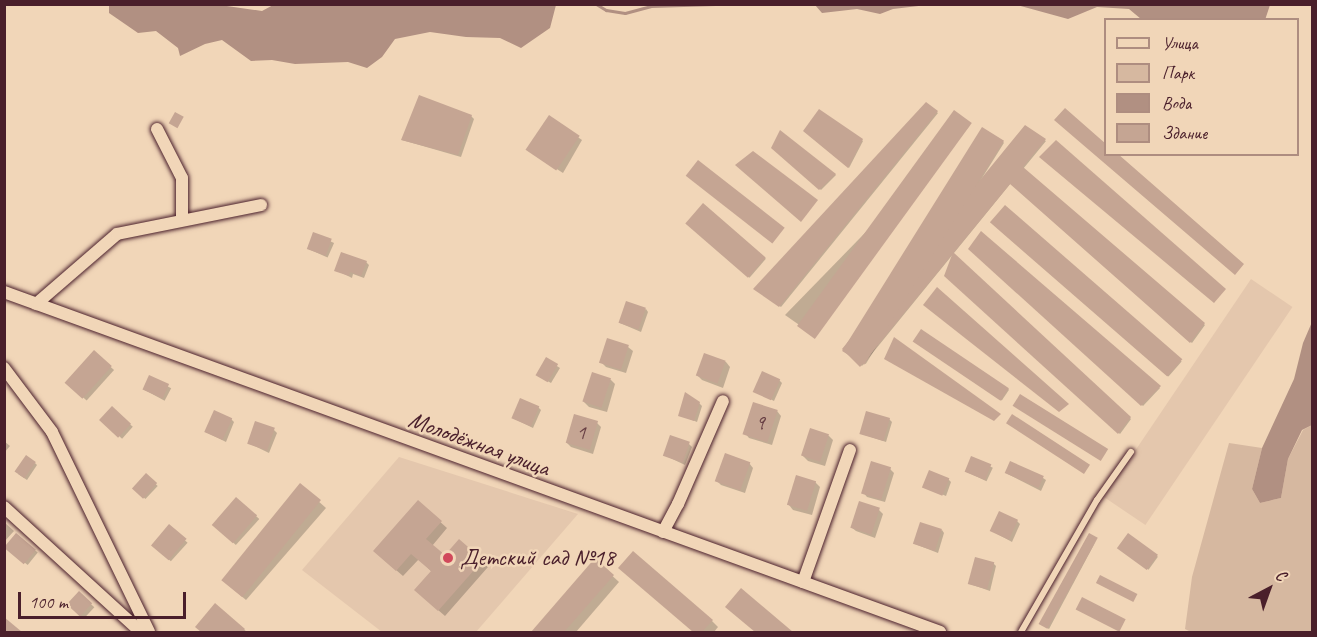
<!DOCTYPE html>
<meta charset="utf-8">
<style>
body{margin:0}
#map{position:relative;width:1317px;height:637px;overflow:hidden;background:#f1d6b8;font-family:Caveat,sans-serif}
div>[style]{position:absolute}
.built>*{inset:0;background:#e4c7ad;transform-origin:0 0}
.green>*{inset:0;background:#d6b8a0}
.water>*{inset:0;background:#b19082}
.shadow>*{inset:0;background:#0003;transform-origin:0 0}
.stream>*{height:3px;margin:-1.5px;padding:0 1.5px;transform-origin:1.5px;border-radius:1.5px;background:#b19082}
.building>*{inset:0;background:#c5a593;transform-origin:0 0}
.roads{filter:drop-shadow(0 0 2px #4a1f2b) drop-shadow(0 0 2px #4a1f2b)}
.lane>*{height:6px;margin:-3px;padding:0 3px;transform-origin:3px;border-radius:3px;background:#f1d6b8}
.street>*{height:12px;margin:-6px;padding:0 6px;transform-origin:6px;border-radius:6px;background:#f1d6b8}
.dots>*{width:16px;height:16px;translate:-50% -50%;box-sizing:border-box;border:3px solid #f1d6b8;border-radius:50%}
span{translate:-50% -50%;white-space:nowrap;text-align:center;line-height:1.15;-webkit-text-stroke:5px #f1d6b8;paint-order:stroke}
.number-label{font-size:21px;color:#694045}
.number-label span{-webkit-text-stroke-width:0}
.street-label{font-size:24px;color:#4a1f2b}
.poi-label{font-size:24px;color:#4a1f2b}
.left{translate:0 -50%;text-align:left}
.frame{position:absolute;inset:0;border:6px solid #4a1f2b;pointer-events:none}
.legend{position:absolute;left:1104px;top:18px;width:195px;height:138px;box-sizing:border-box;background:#f1d6b8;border:2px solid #ae8d80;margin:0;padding:8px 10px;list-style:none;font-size:18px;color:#4a1f2b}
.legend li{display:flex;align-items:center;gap:12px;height:30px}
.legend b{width:30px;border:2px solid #ae8d80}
.north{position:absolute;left:1239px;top:559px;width:60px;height:60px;-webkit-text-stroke:4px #f1d6b8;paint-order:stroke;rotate:41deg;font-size:16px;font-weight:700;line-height:24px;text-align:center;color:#4a1f2b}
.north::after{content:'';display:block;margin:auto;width:21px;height:27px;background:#4a1f2b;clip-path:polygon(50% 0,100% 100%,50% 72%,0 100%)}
.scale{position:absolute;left:18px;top:592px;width:168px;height:27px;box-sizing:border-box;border:3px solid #4a1f2b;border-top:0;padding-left:8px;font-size:18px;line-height:21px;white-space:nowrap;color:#4a1f2b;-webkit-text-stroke:4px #f1d6b8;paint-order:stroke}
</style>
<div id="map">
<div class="built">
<i style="left:1251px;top:279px;width:50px;height:263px;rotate:34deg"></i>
<i style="clip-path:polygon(399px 457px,578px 514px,476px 632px,382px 632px,302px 570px)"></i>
</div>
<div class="green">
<i style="clip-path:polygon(1312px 425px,1312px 632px,1191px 632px,1185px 629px,1192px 577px,1229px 443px,1262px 448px,1252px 489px,1260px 503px,1281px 498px,1288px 459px,1303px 430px)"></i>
</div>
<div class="water">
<i style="clip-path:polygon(220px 5px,262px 11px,275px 4px,556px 5px,550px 28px,521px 48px,500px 38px,466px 37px,430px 32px,395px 39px,382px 57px,367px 68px,348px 62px,295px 64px,272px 60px,251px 61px,222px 40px,205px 44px,180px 56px,178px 48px,156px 31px,138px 33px,109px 13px,109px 5px)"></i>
<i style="clip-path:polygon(815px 5px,927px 5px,893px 9px,880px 14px,857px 9px,822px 13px)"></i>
<i style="clip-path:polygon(1017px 5px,1270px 5px,1265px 20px,1141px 19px,1129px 9px,1097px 7px,1068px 19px)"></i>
<i style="clip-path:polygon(1312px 322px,1312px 425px,1302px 430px,1288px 459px,1281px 498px,1260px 503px,1252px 489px,1262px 448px,1294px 379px,1303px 343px)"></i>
</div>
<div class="shadow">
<i style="clip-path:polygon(926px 104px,938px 113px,781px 307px,755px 289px)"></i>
<i style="clip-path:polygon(819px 111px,863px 141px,849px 168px,804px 131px)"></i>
<i style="clip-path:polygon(471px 116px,474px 119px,461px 157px,402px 140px)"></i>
<i style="clip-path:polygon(549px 117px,582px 140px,563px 173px,532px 153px)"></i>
<i style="clip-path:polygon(971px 124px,805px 329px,785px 315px)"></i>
<i style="clip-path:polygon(1025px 127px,1046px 141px,1023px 169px,1205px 325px,1192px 343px,1011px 183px,862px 366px,844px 349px)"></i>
<i style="left:982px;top:129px;width:26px;height:261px;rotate:32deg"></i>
<i style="clip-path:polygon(780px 132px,836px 175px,821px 190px,773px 148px)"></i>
<i style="left:704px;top:205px;width:82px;height:25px;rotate:41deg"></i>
<i style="left:1005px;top:208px;width:234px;height:20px;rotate:41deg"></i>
<i style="clip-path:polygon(981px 233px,1160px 388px,1143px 406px,970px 249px)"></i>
<i style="left:314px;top:234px;width:22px;height:16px;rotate:24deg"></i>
<i style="clip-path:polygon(954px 255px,1131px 419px,1120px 434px,947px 277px)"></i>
<i style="clip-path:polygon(366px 262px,369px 265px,364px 278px,353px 274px,352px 278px,336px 270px)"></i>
<i style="clip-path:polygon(646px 309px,648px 312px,641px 332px,620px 323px)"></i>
<i style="left:922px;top:331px;width:105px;height:13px;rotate:34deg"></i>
<i style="clip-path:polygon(628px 347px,633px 351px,626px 373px,606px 367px,601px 362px)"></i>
<i style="left:94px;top:352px;width:27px;height:41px;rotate:42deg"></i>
<i style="clip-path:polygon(705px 355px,726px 362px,730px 367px,723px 388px,702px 380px,698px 376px)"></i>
<i style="clip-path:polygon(546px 359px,560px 368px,551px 383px,540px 377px)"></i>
<i style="clip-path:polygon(593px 374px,611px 380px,615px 384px,607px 412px,589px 407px,584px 402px)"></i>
<i style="left:150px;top:377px;width:24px;height:14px;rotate:28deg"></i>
<i style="clip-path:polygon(779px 380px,782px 383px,774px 401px,755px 391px)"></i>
<i style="clip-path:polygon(699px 403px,702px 406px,697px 422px,680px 415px)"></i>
<i style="clip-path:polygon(538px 407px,541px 410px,533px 428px,513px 418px)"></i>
<i style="left:112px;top:408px;width:28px;height:16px;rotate:42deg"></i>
<i style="clip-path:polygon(777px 411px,781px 416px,772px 445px,749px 438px,745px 433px)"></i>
<i style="clip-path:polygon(231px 419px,234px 422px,226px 442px,206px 432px)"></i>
<i style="clip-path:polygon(889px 419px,892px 422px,886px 442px,862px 434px)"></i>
<i style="clip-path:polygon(597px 423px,601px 427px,593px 454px,571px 447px,567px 443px)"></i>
<i style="clip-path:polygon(274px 430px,277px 433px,269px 453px,248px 443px)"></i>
<i style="clip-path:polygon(811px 430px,829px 436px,833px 440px,825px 466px,808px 461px,803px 456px)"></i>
<i style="clip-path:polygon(4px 441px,10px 446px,4px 453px)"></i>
<i style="clip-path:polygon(689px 444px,692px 447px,685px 465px,664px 455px)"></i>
<i style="left:972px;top:458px;width:23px;height:15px;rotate:25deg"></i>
<i style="clip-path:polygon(35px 463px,37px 465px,27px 480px,18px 474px)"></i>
<i style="clip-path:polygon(749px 463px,753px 468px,745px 493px,721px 485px,717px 481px)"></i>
<i style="clip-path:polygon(890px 469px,894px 473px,885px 502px,867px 497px,863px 492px)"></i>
<i style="clip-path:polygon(1006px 473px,1043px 478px,1046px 480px,1041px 491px)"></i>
<i style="left:146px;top:475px;width:16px;height:18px;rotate:43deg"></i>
<i style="clip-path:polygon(948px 479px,951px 482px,946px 496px,925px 487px)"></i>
<i style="clip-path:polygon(815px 482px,820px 487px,812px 515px,793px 510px,789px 505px)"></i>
<i style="clip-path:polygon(300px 485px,326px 508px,246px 600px,226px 583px)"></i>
<i style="left:237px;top:499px;width:30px;height:35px;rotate:42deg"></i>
<i style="clip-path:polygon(418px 502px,447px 528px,432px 546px,445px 557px,459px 541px,488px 567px,445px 616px,422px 596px,432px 572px,419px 559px,403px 576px,381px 557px)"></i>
<i style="clip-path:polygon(879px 510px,883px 514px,875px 538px,856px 531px,851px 527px)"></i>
<i style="clip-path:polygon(1017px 521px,1020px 524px,1012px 542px,992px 531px)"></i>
<i style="clip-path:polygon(4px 522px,14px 531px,4px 542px)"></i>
<i style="left:169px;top:526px;width:25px;height:25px;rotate:42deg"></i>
<i style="clip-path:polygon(942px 530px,944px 533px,938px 553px,915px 544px)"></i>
<i style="left:16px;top:535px;width:28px;height:16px;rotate:39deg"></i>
<i style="left:1128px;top:535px;width:37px;height:16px;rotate:36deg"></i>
<i style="clip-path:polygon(1097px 539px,1049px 629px,1042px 625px)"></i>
<i style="clip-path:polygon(595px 560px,619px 582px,576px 632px,533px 632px)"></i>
<i style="clip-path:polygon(993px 563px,996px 566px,990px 591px,970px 584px)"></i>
<i style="clip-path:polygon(627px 574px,712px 621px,718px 627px,714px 632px,694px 632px)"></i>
<i style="left:79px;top:593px;width:21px;height:16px;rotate:43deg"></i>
<i style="clip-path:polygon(215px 605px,247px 632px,203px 632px,197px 627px)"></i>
</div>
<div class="stream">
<i style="left:596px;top:4px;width:12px;rotate:31deg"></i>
<i style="left:606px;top:10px;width:19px;rotate:9deg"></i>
<i style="left:625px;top:13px;width:27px;rotate:-15deg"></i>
<i style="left:651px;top:6px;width:64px;rotate:-1.8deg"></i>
</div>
<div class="building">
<i style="clip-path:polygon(419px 95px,472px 115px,458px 155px,401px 140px)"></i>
<i style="clip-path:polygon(926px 102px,938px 111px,779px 307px,753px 289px)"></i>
<i style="clip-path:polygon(1065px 108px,1106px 144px,1106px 154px,1118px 154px,1244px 264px,1235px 275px,1054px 120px)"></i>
<i style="clip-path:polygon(819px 109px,863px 139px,848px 168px,803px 131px)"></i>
<i style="left:954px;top:110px;width:22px;height:267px;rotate:36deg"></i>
<i style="left:175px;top:112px;width:10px;height:13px;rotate:29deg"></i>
<i style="left:549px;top:115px;width:37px;height:42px;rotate:34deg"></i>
<i style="clip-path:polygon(1025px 125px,1046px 139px,1023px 167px,1205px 323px,1190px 343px,1010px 184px,860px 367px,842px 349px)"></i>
<i style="left:982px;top:127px;width:26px;height:264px;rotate:32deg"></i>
<i style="clip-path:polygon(780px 130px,836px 174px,819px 190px,771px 148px)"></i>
<i style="clip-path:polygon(1056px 140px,1226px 289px,1214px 303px,1039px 157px)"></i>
<i style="clip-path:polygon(753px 151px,818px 200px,801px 222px,735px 165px)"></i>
<i style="left:698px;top:160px;width:110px;height:20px;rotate:38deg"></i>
<i style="left:703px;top:203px;width:83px;height:27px;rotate:41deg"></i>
<i style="left:1005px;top:205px;width:235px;height:23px;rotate:41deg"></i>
<i style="clip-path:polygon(981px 231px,1161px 386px,1141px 406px,968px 249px)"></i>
<i style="left:313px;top:232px;width:20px;height:18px;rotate:20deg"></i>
<i style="clip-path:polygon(341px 252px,367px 261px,361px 276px,350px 272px,349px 276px,334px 271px)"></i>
<i style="clip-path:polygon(953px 252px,1131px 417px,1118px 434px,944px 276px)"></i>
<i style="clip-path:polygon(937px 287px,1069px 404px,1059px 412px,923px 305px)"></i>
<i style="left:626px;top:301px;width:21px;height:23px;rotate:19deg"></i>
<i style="left:921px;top:329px;width:106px;height:15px;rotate:34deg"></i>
<i style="clip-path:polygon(894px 337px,1001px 414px,994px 421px,884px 359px)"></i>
<i style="left:607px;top:338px;width:23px;height:26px;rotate:18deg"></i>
<i style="left:94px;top:350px;width:24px;height:44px;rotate:42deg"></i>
<i style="left:704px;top:353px;width:23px;height:24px;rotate:20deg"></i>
<i style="left:546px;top:357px;width:14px;height:21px;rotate:30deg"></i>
<i style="left:762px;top:371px;width:20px;height:23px;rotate:24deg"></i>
<i style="left:592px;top:372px;width:20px;height:31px;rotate:18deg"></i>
<i style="left:149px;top:375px;width:22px;height:16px;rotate:24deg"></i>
<i style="clip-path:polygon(685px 392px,700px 402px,694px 421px,678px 416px)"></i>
<i style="left:1020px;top:394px;width:104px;height:14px;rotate:32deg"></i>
<i style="left:520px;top:398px;width:21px;height:22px;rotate:23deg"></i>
<i style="left:753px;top:402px;width:26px;height:34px;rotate:18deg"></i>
<i style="left:112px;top:406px;width:26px;height:19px;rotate:43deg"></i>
<i style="left:214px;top:410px;width:20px;height:24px;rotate:24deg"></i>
<i style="left:866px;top:411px;width:25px;height:24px;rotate:16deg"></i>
<i style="left:574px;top:414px;width:25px;height:30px;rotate:16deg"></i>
<i style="left:1012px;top:414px;width:93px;height:11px;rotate:33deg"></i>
<i style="left:255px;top:421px;width:21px;height:24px;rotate:19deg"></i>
<i style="left:810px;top:428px;width:20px;height:29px;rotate:18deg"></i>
<i style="left:670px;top:435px;width:21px;height:22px;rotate:19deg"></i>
<i style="left:725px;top:453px;width:27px;height:30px;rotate:20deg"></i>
<i style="left:26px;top:455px;width:12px;height:20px;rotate:35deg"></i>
<i style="left:971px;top:456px;width:22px;height:17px;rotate:22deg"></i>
<i style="left:871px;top:461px;width:21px;height:34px;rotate:17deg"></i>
<i style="left:1010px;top:461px;width:37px;height:13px;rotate:24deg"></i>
<i style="left:929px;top:470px;width:22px;height:19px;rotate:22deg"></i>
<i style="left:146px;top:473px;width:15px;height:21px;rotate:42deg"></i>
<i style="left:796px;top:475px;width:21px;height:31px;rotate:17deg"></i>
<i style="left:300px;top:483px;width:27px;height:125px;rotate:39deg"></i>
<i style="left:236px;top:497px;width:28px;height:37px;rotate:41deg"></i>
<i style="clip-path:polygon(418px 500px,442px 521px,426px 539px,445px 555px,459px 539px,483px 560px,438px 611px,414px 590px,431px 571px,411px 554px,396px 571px,373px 551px)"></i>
<i style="left:859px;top:501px;width:22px;height:28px;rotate:18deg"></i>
<i style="left:999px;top:511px;width:21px;height:22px;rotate:25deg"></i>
<i style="left:920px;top:522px;width:23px;height:23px;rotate:18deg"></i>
<i style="left:169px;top:524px;width:23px;height:28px;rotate:40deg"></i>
<i style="left:16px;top:533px;width:26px;height:19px;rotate:40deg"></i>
<i style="left:1089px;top:533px;width:10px;height:104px;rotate:29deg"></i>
<i style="left:1128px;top:533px;width:37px;height:19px;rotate:36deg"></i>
<i style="clip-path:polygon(633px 551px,713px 620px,702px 632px,693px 632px,618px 568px)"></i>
<i style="left:975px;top:557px;width:20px;height:28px;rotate:15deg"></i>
<i style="clip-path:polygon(595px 558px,614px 575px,564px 632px,531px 632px)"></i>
<i style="left:1100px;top:575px;width:42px;height:9px;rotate:27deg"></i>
<i style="clip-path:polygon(741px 588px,793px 632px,755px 632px,725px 607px)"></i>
<i style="left:79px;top:591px;width:18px;height:18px;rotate:43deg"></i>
<i style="left:1082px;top:597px;width:49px;height:14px;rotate:27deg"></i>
<i style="clip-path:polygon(215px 603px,245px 629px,242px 632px,201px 632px,195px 627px)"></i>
<i style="clip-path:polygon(4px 617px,22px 632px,4px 632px)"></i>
</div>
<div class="roads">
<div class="lane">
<i style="left:1021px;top:632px;width:152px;rotate:-60.1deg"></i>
<i style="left:1097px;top:500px;width:59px;rotate:-54.7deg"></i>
</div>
<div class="street">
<i style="left:157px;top:129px;width:55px;rotate:63deg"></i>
<i style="left:182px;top:178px;width:41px;rotate:90deg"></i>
<i style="left:4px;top:292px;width:996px;rotate:19.96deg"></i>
<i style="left:36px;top:304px;width:107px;rotate:-40.8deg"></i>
<i style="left:117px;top:234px;width:147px;rotate:-11.4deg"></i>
<i style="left:4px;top:368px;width:80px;rotate:53.1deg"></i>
<i style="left:52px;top:432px;width:222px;rotate:64.1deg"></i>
<i style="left:4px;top:507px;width:185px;rotate:42.4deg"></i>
<i style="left:663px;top:532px;width:32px;rotate:-62deg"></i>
<i style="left:678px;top:504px;width:112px;rotate:-66.4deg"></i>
<i style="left:803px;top:582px;width:140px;rotate:-70.4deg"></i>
</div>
</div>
<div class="dots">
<i style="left:448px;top:558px;background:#d1495b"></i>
</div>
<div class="number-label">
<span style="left:760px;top:422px">9</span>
<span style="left:581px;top:432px">1</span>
</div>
<div class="street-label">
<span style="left:479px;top:444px;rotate:20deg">Молодёжная улица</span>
</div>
<div class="poi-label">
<span class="left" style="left:460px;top:558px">Детский сад №18</span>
</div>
<div class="frame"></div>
<ul class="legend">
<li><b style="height:8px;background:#f1d6b8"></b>Улица</li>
<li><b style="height:16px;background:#d6b8a0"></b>Парк</li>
<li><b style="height:16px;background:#b19082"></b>Вода</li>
<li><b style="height:16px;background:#c5a593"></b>Здание</li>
</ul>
<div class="north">С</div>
<div class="scale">100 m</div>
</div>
